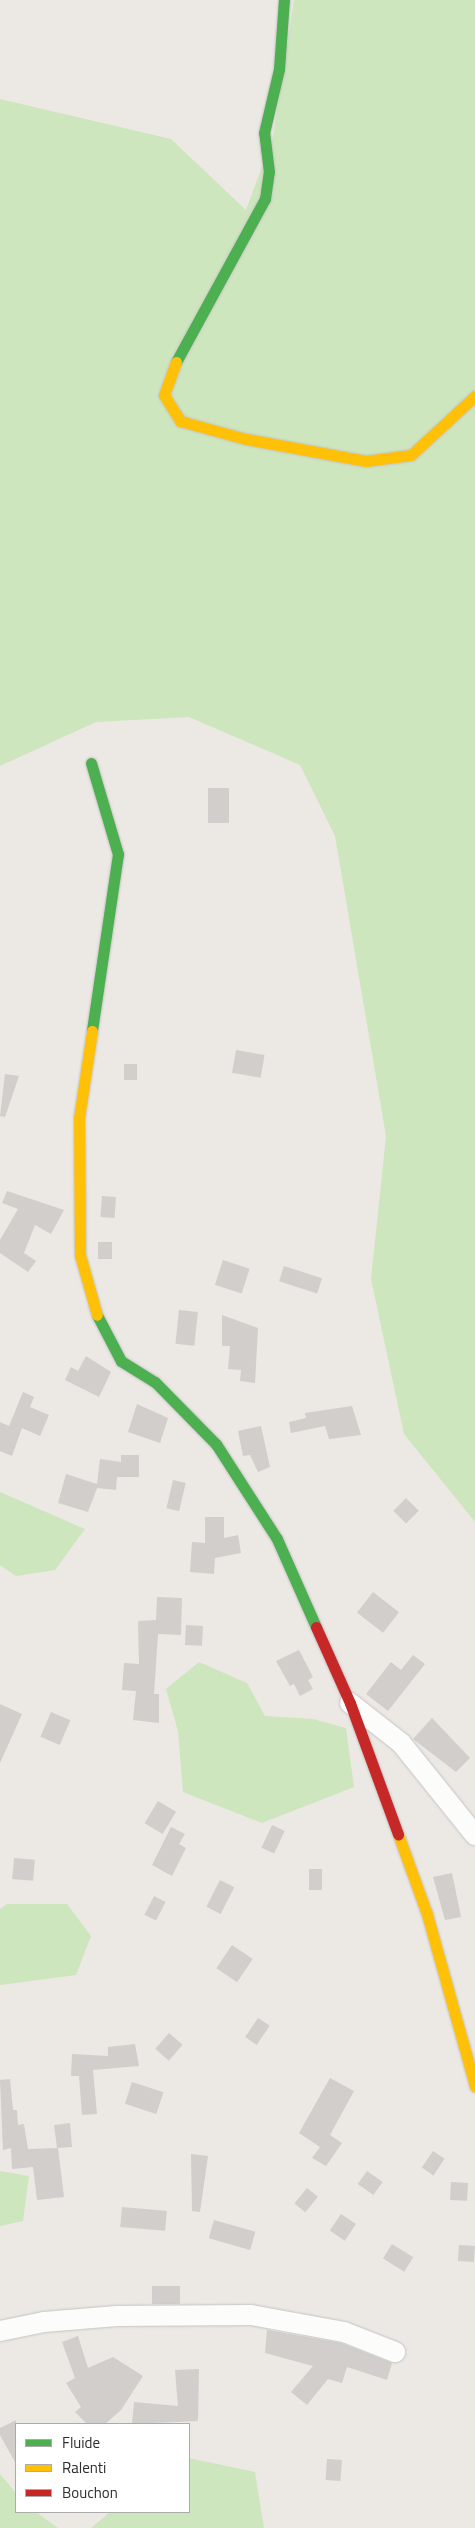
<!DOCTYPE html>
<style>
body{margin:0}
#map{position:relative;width:475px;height:2528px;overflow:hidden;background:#ece8e4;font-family:"Titillium Web",sans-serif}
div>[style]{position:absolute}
.green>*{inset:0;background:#cee6be}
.building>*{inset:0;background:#d1cecb;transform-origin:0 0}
.roads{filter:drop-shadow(0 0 1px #c5c4c5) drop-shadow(0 0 1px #c5c4c5)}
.street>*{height:20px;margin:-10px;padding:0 10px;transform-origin:10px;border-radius:10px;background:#fcfcfb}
.fast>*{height:11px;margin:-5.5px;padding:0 5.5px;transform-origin:5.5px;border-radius:5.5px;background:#4caf50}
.slow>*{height:11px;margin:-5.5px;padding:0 5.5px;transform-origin:5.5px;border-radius:5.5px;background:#ffc107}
.jam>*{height:11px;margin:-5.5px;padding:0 5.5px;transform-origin:5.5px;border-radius:5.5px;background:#c62828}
span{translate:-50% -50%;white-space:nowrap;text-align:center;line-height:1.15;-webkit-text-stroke:4px #fff;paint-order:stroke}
.legend{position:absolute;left:15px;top:2423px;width:175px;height:90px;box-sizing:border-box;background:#fff;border:1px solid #ababab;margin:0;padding:6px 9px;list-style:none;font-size:15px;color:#2e2e2e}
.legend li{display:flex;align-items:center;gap:10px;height:25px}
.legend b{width:25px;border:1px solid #ababab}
</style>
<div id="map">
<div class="green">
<i style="clip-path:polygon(294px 0,475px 0,475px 1522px,404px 1434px,371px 1279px,386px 1136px,335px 836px,300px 765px,189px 717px,96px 722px,0 766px,0 99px,171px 139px,246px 210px,273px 137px)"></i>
<i style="clip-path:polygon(0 1492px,85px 1529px,55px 1570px,16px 1576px,0 1565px)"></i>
<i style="clip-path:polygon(199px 1662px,247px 1683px,265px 1716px,313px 1719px,346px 1728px,354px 1787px,262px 1823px,183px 1792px,178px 1731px,166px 1689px)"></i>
<i style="clip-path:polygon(7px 1904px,67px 1904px,91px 1936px,76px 1975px,0 1985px,0 1909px)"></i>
<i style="clip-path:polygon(0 2171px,29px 2176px,23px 2221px,0 2226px)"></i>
<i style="clip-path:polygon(189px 2458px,255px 2472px,264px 2528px,91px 2528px,110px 2512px,189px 2512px)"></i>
<i style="clip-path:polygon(0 2474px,16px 2493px,16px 2512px,36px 2512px,58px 2528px,0 2528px)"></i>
</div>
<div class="building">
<i style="left:208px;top:788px;width:21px;height:35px"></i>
<i style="left:236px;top:1050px;width:29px;height:23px;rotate:10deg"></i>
<i style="left:124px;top:1064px;width:13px;height:16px"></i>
<i style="clip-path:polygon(5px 1074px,19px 1076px,5px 1117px,0 1116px)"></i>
<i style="clip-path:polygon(7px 1191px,64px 1210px,51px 1234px,35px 1225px,24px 1253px,36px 1261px,28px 1272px,0 1253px,0 1240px,18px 1209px,2px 1203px)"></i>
<i style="left:102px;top:1196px;width:14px;height:21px;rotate:4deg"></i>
<i style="left:98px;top:1242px;width:14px;height:17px"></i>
<i style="left:223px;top:1260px;width:28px;height:26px;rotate:18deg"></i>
<i style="left:284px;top:1266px;width:40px;height:16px;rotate:18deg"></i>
<i style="left:179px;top:1310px;width:19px;height:34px;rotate:6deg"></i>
<i style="clip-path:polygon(222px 1315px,258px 1328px,255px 1383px,240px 1381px,241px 1370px,228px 1369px,230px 1346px,222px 1346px)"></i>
<i style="clip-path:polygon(86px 1356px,111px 1372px,99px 1397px,65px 1380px,71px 1367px,78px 1371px)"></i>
<i style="clip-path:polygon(23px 1392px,34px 1397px,30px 1407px,49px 1415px,40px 1436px,22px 1428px,12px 1456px,0 1451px,0 1422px,9px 1426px)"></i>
<i style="clip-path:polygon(137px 1404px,168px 1418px,160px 1443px,128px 1432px)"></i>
<i style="clip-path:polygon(352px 1406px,361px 1435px,329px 1439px,325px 1426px,291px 1433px,289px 1422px,306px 1418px,305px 1413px)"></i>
<i style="clip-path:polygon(261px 1426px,270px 1467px,258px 1472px,250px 1455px,243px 1456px,238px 1431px)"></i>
<i style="clip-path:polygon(121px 1455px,139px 1455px,139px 1477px,117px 1477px,116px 1490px,97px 1488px,88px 1512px,58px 1503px,66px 1474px,97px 1484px,100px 1459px,121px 1462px)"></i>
<i style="left:173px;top:1480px;width:13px;height:29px;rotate:13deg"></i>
<i style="left:406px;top:1498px;width:18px;height:18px;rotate:45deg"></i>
<i style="clip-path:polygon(205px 1517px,224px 1517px,224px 1538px,238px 1535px,241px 1553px,215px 1558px,214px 1574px,190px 1572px,192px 1542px,205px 1543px)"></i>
<i style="left:373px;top:1592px;width:33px;height:26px;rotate:38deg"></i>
<i style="clip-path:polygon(157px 1597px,182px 1598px,181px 1635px,158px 1634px,154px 1694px,159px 1694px,159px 1723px,133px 1720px,136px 1691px,122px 1690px,124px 1663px,139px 1664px,138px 1621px,156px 1620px)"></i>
<i style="left:186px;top:1625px;width:17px;height:20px;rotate:3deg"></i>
<i style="clip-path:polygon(299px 1650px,313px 1677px,308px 1680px,313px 1689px,300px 1696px,294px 1684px,290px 1686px,276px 1661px)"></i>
<i style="clip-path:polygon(413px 1655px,425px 1664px,388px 1711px,366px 1694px,391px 1662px,401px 1670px)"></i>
<i style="clip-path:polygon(0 1704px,22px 1714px,0 1763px)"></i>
<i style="left:51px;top:1712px;width:21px;height:27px;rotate:23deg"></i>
<i style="clip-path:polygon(432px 1718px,470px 1758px,456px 1772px,413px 1739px)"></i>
<i style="left:158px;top:1801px;width:21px;height:26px;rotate:31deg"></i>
<i style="left:272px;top:1825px;width:14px;height:25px;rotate:25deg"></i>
<i style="clip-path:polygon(171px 1827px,185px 1834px,179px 1844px,186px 1848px,172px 1876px,152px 1865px)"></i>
<i style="left:14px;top:1858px;width:21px;height:21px;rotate:5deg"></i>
<i style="left:309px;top:1869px;width:13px;height:21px"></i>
<i style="clip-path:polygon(452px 1873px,461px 1917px,445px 1920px,433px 1877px)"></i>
<i style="left:220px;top:1880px;width:16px;height:30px;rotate:27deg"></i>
<i style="left:154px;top:1896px;width:13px;height:21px;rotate:27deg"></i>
<i style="left:232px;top:1945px;width:25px;height:28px;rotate:34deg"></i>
<i style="left:258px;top:2018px;width:14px;height:23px;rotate:34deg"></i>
<i style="left:169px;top:2033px;width:18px;height:21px;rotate:41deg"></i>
<i style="clip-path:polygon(135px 2044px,139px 2066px,93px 2070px,97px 2114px,82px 2115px,79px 2076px,71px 2076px,72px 2054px,108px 2056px,108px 2047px)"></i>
<i style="clip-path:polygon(330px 2078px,354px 2091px,330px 2135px,342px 2143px,326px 2166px,312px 2158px,320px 2147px,299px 2133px)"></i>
<i style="clip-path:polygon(10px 2079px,13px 2110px,17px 2110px,18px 2125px,24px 2124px,28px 2149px,57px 2148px,54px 2125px,70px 2123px,72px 2147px,58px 2148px,64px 2197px,37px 2200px,33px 2167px,12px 2169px,11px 2148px,3px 2150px,0 2080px)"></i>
<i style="left:132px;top:2082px;width:33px;height:23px;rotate:18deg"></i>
<i style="left:433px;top:2151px;width:14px;height:20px;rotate:34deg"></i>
<i style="clip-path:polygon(191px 2154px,208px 2156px,200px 2212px,192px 2211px)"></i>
<i style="left:367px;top:2171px;width:19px;height:16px;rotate:35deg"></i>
<i style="left:451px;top:2182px;width:17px;height:18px;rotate:3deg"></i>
<i style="left:307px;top:2188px;width:14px;height:20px;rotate:39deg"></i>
<i style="left:122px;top:2207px;width:45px;height:20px;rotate:5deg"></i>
<i style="left:341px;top:2214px;width:18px;height:20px;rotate:34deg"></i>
<i style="left:214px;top:2220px;width:43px;height:19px;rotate:16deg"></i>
<i style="left:392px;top:2244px;width:25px;height:17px;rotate:32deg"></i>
<i style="left:459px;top:2245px;width:16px;height:16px;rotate:4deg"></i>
<i style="left:180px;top:2286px;width:18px;height:28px;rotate:90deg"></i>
<i style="clip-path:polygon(267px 2330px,341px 2343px,392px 2363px,387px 2380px,347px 2367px,342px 2383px,328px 2379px,307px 2405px,291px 2392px,313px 2366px,265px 2353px)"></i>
<i style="clip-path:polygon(78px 2336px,88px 2368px,113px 2357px,143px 2376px,121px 2410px,105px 2424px,87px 2424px,75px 2412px,81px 2407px,66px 2383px,75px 2378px,62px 2342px)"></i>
<i style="clip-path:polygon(199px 2369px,198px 2421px,132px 2424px,134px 2402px,178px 2406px,175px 2370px)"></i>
<i style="clip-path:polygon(16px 2420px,16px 2464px,0 2435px,0 2428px)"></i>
<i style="left:327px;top:2459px;width:15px;height:21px;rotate:4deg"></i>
</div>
<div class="roads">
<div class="street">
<i style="left:350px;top:1703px;width:65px;rotate:38.1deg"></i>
<i style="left:401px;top:1743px;width:118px;rotate:51.2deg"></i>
<i style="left:0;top:2331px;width:45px;rotate:-11.6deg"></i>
<i style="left:44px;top:2322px;width:73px;rotate:-4.7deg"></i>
<i style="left:117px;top:2316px;width:134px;rotate:-0.4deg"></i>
<i style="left:251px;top:2315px;width:95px;rotate:10.4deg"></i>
<i style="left:344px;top:2332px;width:55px;rotate:21.4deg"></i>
</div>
<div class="fast">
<i style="left:176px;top:362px;width:186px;rotate:-61.4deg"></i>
<i style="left:265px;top:199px;width:27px;rotate:-82deg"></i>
<i style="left:269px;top:172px;width:39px;rotate:-97deg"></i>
<i style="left:264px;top:133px;width:66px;rotate:-76.8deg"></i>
<i style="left:279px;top:69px;width:69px;rotate:-85.9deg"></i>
<i style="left:91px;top:763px;width:95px;rotate:73.5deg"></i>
<i style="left:118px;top:854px;width:179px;rotate:98.4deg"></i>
<i style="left:97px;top:1315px;width:52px;rotate:62.4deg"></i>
<i style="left:121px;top:1361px;width:40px;rotate:32deg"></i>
<i style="left:155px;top:1382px;width:87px;rotate:45.5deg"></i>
<i style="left:216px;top:1444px;width:113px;rotate:57.3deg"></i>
<i style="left:277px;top:1539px;width:96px;rotate:66.1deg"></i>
</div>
<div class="slow">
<i style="left:176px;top:362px;width:35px;rotate:110deg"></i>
<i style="left:164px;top:395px;width:31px;rotate:58deg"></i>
<i style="left:180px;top:421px;width:68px;rotate:15.3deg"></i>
<i style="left:246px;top:439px;width:122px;rotate:10.4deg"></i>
<i style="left:366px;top:461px;width:45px;rotate:-7.6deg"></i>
<i style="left:411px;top:455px;width:87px;rotate:-42.7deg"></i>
<i style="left:92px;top:1031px;width:88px;rotate:98.5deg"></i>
<i style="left:79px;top:1118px;width:137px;rotate:89.6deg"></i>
<i style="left:80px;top:1255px;width:62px;rotate:74.2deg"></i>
<i style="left:398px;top:1834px;width:85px;rotate:70.1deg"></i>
<i style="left:427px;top:1914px;width:179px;rotate:74.4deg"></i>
</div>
<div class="jam">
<i style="left:316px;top:1627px;width:83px;rotate:65.9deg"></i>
<i style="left:350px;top:1703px;width:140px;rotate:69.9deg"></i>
</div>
</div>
<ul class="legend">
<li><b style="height:6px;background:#4caf50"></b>Fluide</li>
<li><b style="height:6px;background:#ffc107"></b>Ralenti</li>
<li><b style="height:6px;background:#c62828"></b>Bouchon</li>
</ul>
</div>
